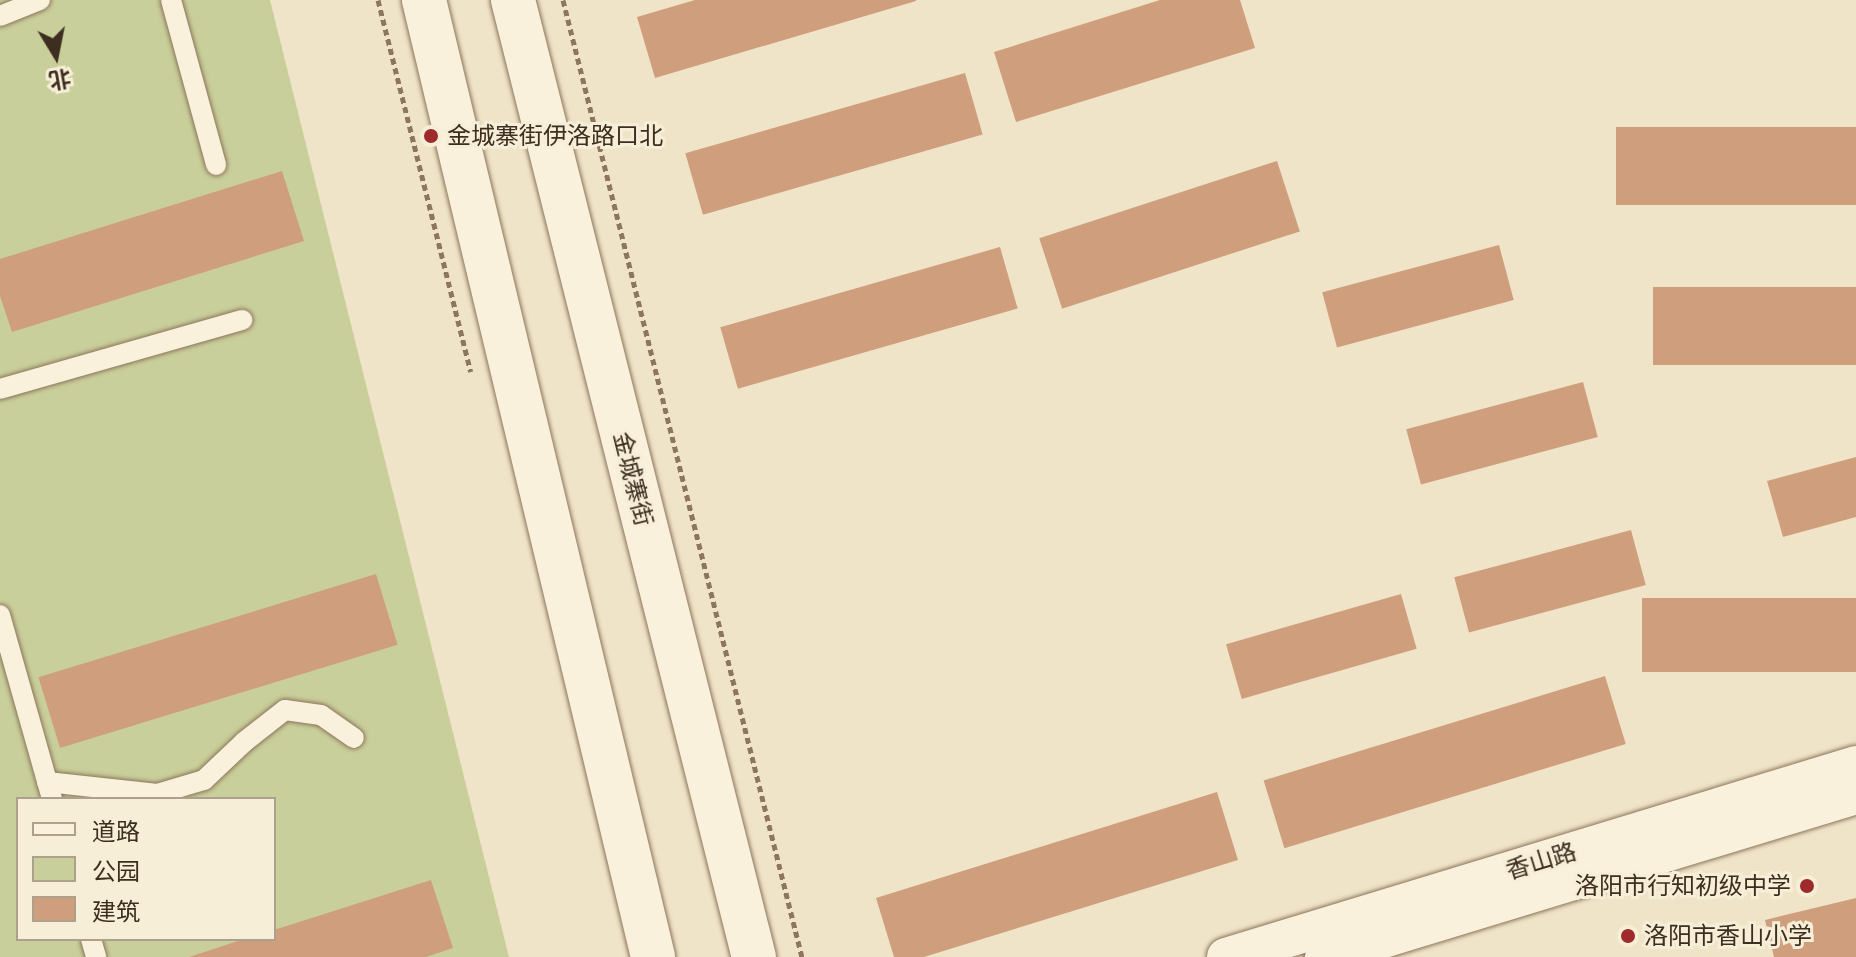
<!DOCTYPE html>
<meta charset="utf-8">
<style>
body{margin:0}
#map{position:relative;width:1856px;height:957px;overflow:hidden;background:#f0e4c8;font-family:"PT Serif","Noto Sans SC",serif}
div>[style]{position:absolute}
.green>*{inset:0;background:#c9cf9b}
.building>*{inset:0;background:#cf9f7d;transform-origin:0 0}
.path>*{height:5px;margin-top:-2.5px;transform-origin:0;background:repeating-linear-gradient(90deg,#8d765c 0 6px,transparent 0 10px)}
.roads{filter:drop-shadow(0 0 2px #8d765c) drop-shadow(0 0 2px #8d765c)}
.lane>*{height:20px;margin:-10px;padding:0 10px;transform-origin:10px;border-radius:10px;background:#faf1dc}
.street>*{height:38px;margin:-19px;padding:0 19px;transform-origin:19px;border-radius:19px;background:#faf1dc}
.secondary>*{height:44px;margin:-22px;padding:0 22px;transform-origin:22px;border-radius:22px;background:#faf1dc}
.dots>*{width:22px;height:22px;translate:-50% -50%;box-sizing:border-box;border:4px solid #f7eed8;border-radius:50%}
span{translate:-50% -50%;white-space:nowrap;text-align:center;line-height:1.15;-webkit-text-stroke:6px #f7eed8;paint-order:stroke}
.poi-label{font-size:24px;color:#3d2e20}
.left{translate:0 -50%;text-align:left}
.right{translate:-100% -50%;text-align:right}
.street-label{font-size:24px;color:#3d2e20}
.legend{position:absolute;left:16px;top:797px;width:260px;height:144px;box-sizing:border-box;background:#f7eed8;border:2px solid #ada18e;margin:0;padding:10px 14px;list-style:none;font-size:24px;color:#3d2e20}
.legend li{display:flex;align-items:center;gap:16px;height:40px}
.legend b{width:40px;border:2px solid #ada18e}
.north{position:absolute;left:16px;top:16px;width:80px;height:80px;-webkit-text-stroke:6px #f7eed8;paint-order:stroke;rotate:170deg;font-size:22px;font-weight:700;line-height:32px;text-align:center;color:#3d2e20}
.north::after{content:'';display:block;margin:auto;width:28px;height:36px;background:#3d2e20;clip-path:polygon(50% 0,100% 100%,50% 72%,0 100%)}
</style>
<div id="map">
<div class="green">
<i style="clip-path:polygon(evenodd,0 0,270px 0,509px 957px,0 957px,0 0,18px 799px,274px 799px,274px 939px,18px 939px,18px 799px)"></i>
</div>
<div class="building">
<i style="clip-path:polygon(695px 0,916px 0,916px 1px,655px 78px,637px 17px)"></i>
<i style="clip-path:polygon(1160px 0,1240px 0,1255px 48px,1016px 122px,994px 52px)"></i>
<i style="left:965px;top:73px;width:64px;height:291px;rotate:74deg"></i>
<i style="left:1856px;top:127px;width:78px;height:240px;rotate:90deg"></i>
<i style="left:1277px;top:161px;width:74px;height:250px;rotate:72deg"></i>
<i style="clip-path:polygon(282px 171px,304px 241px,12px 332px,0 296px,0 259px)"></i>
<i style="left:1499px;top:245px;width:57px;height:183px;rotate:75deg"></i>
<i style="left:1000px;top:247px;width:64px;height:291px;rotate:74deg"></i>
<i style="left:1856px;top:287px;width:78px;height:203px;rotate:90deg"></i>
<i style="left:1583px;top:382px;width:57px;height:183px;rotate:75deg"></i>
<i style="clip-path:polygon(1856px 457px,1856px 517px,1783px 537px,1767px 481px)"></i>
<i style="left:1631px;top:530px;width:57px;height:183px;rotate:75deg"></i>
<i style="left:376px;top:574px;width:74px;height:353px;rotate:73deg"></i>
<i style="left:1401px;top:594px;width:57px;height:182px;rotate:74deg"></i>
<i style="left:1856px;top:598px;width:74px;height:214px;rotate:90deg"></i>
<i style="left:1605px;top:676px;width:71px;height:357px;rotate:73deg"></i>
<i style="clip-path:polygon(1217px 792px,1238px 860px,924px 957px,894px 957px,876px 898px)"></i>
<i style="clip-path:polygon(431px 880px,453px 948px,426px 957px,189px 957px,244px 939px,274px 939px,274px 930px)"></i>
<i style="clip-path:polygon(1856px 898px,1856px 957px,1774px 957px,1765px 920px)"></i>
</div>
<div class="path">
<i style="left:378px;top:0;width:383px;rotate:76deg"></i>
<i style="left:563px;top:0;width:986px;rotate:75.98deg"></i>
</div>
<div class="roads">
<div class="lane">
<i style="left:171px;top:0;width:171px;rotate:74.7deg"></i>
<i style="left:0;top:16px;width:43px;rotate:-21.8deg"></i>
<i style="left:0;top:389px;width:252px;rotate:-15.9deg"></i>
<i style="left:0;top:615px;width:191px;rotate:74.2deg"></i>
<i style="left:47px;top:782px;width:111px;rotate:6.2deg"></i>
<i style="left:157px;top:794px;width:49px;rotate:-16.6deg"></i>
<i style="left:204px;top:780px;width:55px;rotate:-43.5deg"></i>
<i style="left:244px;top:742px;width:52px;rotate:-38deg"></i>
<i style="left:285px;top:710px;width:36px;rotate:8deg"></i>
<i style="left:321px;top:715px;width:40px;rotate:34.9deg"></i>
<i style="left:91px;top:939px;width:19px;rotate:74deg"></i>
</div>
<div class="street">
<i style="left:1226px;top:957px;width:659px;rotate:-16.95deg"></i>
<i style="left:1324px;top:957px;width:556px;rotate:-16.94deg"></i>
</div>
<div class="secondary">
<i style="left:424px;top:0;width:984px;rotate:76.54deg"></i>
<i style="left:513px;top:0;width:987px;rotate:75.87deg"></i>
</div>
</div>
<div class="dots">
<i style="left:431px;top:136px;background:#9e2a2b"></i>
<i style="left:1807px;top:886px;background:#9e2a2b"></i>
<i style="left:1628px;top:936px;background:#9e2a2b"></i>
</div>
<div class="poi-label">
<span class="left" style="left:447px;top:136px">金城寨街伊洛路口北</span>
<span class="right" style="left:1791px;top:886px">洛阳市行知初级中学</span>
<span class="left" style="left:1644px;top:936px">洛阳市香山小学</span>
</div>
<div class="street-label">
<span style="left:633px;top:479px;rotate:76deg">金城寨街</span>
<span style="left:1541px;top:861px;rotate:-17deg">香山路</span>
</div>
<ul class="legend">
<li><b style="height:10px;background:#faf1dc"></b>道路</li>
<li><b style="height:22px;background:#c9cf9b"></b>公园</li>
<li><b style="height:22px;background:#cf9f7d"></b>建筑</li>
</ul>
<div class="north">北</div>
</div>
